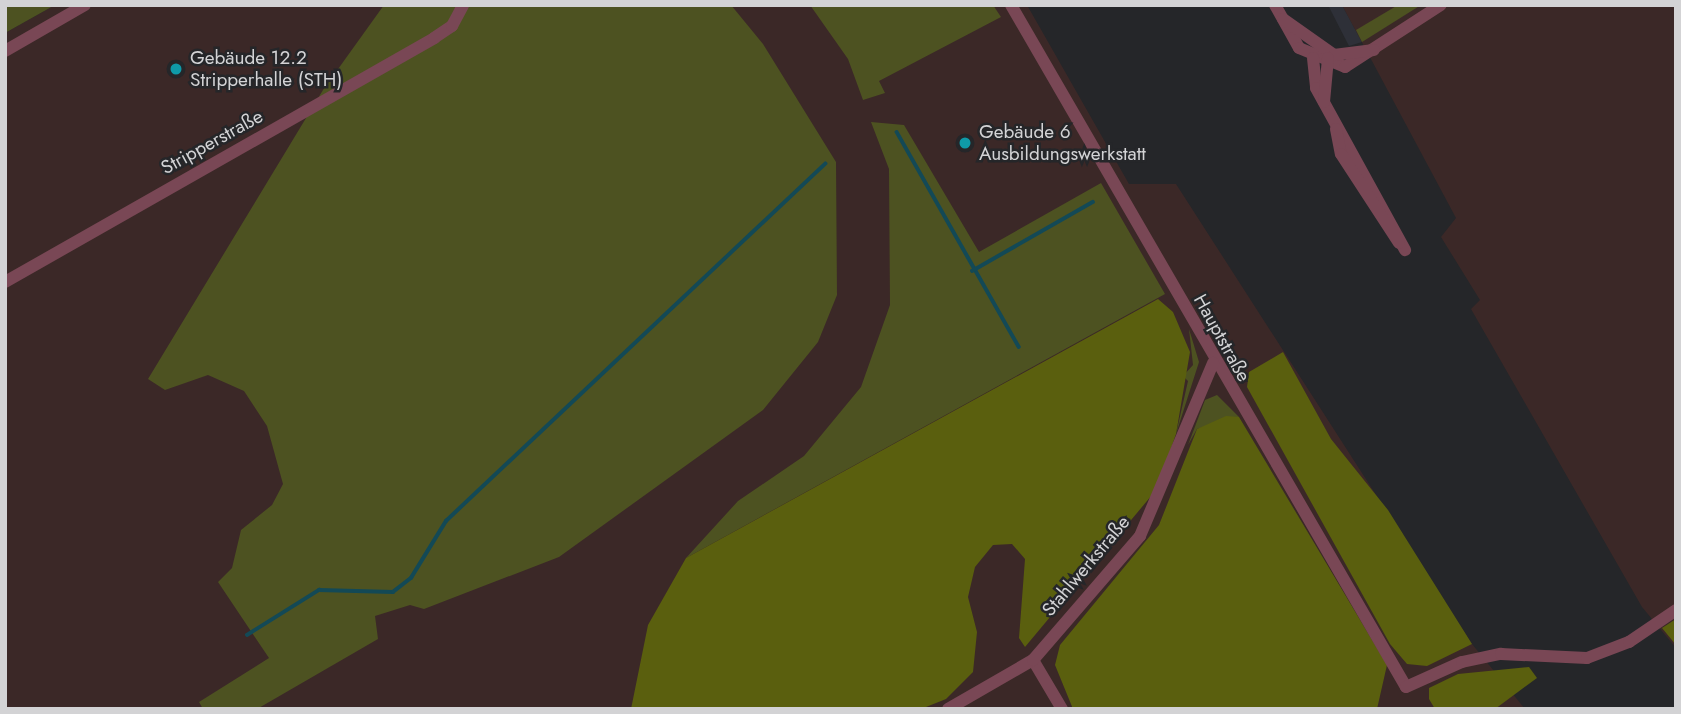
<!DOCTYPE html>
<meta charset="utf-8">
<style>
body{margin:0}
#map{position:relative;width:1681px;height:714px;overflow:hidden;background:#252629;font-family:Jost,sans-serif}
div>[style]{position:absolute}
.built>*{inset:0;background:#2e3038}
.industrial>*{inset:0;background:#3b2827}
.green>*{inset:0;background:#4d5221}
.forest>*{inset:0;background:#5a5f0e}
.stream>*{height:3.5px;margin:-1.75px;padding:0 1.75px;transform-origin:1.75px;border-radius:1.75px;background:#134956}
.street>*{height:12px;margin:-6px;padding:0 6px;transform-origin:6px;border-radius:6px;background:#794755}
.dots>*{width:19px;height:19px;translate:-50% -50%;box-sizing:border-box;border:4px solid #252629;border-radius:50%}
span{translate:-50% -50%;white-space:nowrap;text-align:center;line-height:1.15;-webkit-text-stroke:5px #252629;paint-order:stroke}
.poi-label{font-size:19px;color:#d3d3d5}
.left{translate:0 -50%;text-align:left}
.street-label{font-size:19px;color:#d3d3d5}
.frame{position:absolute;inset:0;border:7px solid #d3d3d5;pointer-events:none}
</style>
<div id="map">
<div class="built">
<i style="clip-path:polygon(1328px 5px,1342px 5px,1362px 42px,1349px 46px)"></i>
</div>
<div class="industrial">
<i style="clip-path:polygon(55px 5px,1027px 5px,1129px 184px,1176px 184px,1472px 644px,1525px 709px,5px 709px,5px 33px)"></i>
<i style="clip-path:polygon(1342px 5px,1676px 5px,1676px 648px,1642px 607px,1471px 309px,1480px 300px,1441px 237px,1456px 218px)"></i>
</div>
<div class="green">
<i style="clip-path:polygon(5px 5px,55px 5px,5px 33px)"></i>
<i style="clip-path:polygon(384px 5px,731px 5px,763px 44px,836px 162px,837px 295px,818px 342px,763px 410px,559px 557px,424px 609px,410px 605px,375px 616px,378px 639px,257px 709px,203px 709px,199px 702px,269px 658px,218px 582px,232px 568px,241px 530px,272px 505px,283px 484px,267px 426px,244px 391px,208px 375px,165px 390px,148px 379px,323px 90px)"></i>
<i style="clip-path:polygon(810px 5px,993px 5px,1001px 17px,879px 81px,885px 93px,863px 100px,848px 59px)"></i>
<i style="clip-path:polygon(1398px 5px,1421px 5px,1362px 42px,1356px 30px)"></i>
<i style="clip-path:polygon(871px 122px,904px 125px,979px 252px,1101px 183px,1165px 294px,686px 558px,738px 501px,804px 456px,861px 387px,890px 305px,889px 169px)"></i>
<i style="clip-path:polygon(1189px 329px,1199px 362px,1176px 434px,1188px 381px,1183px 376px,1193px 365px)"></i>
<i style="clip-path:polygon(1217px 395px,1239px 417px,1197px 429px,1188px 445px,1205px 400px)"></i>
</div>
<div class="forest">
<i style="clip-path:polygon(1158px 299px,1173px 312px,1190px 352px,1176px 434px,1157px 489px,1025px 647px,1019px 638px,1025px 559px,1012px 544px,993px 545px,975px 567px,968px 597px,977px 632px,973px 672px,946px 699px,921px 709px,631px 709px,648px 625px,686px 558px)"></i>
<i style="clip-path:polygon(1283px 352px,1331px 439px,1388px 510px,1472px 644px,1427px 666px,1407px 664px,1390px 644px,1247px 387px,1249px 372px)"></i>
<i style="clip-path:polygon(1226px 416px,1239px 417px,1387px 665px,1377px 709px,1073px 709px,1055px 665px,1060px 645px,1159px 525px,1197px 429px)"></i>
<i style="clip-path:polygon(1676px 619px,1676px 645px,1662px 628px)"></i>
<i style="clip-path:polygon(1529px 667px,1537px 678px,1495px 709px,1435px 709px,1429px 699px,1429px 688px,1458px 674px)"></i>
</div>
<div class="stream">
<i style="left:897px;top:132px;width:247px;rotate:60.4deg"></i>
<i style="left:972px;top:271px;width:139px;rotate:-29.7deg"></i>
<i style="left:247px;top:635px;width:85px;rotate:-32deg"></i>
<i style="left:319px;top:590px;width:74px;rotate:1.5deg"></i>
<i style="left:393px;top:592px;width:23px;rotate:-38deg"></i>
<i style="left:411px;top:578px;width:67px;rotate:-58.4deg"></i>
<i style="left:446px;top:521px;width:521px;rotate:-43.29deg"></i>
</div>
<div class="street">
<i style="left:1011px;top:5px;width:788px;rotate:59.92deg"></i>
<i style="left:1406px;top:687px;width:61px;rotate:-24.1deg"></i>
<i style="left:1462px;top:662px;width:40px;rotate:-12deg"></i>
<i style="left:1501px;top:654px;width:86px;rotate:2.7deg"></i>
<i style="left:1587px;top:658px;width:45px;rotate:-20.9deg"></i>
<i style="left:1629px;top:642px;width:57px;rotate:-34.2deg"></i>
<i style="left:1275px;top:5px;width:49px;rotate:60.8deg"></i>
<i style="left:1299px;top:48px;width:50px;rotate:22.4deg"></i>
<i style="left:1345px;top:67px;width:114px;rotate:-32.9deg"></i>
<i style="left:1283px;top:19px;width:62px;rotate:35.2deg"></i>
<i style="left:1334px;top:55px;width:40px;rotate:-7.1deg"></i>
<i style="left:5px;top:51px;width:92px;rotate:-29.9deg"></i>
<i style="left:1313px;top:58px;width:30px;rotate:84deg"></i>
<i style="left:1316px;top:88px;width:185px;rotate:61.2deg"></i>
<i style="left:1324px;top:102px;width:44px;rotate:-84.8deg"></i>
<i style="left:1336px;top:129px;width:25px;rotate:79deg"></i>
<i style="left:1341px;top:154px;width:106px;rotate:56.9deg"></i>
<i style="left:5px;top:282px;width:494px;rotate:-29.6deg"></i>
<i style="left:434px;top:38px;width:22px;rotate:-34deg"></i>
<i style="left:452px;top:26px;width:24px;rotate:-62deg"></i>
<i style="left:1033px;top:660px;width:57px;rotate:59.4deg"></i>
<i style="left:948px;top:709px;width:98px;rotate:-30deg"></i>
<i style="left:1033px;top:660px;width:164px;rotate:-49.2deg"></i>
<i style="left:1140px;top:536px;width:188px;rotate:-67.1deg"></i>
</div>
<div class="dots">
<i style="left:176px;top:69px;background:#0f9aa8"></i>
<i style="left:965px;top:143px;background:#0f9aa8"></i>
</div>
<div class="poi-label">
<span class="left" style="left:190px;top:69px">Gebäude 12.2<br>Stripperhalle (STH)</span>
<span class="left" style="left:979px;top:143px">Gebäude 6<br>Ausbildungswerkstatt</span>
</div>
<div class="street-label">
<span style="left:212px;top:142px;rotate:-29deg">Stripperstraße</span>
<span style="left:1222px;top:338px;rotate:61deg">Hauptstraße</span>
<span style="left:1086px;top:566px;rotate:-50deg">Stahlwerkstraße</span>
</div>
<div class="frame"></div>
</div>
